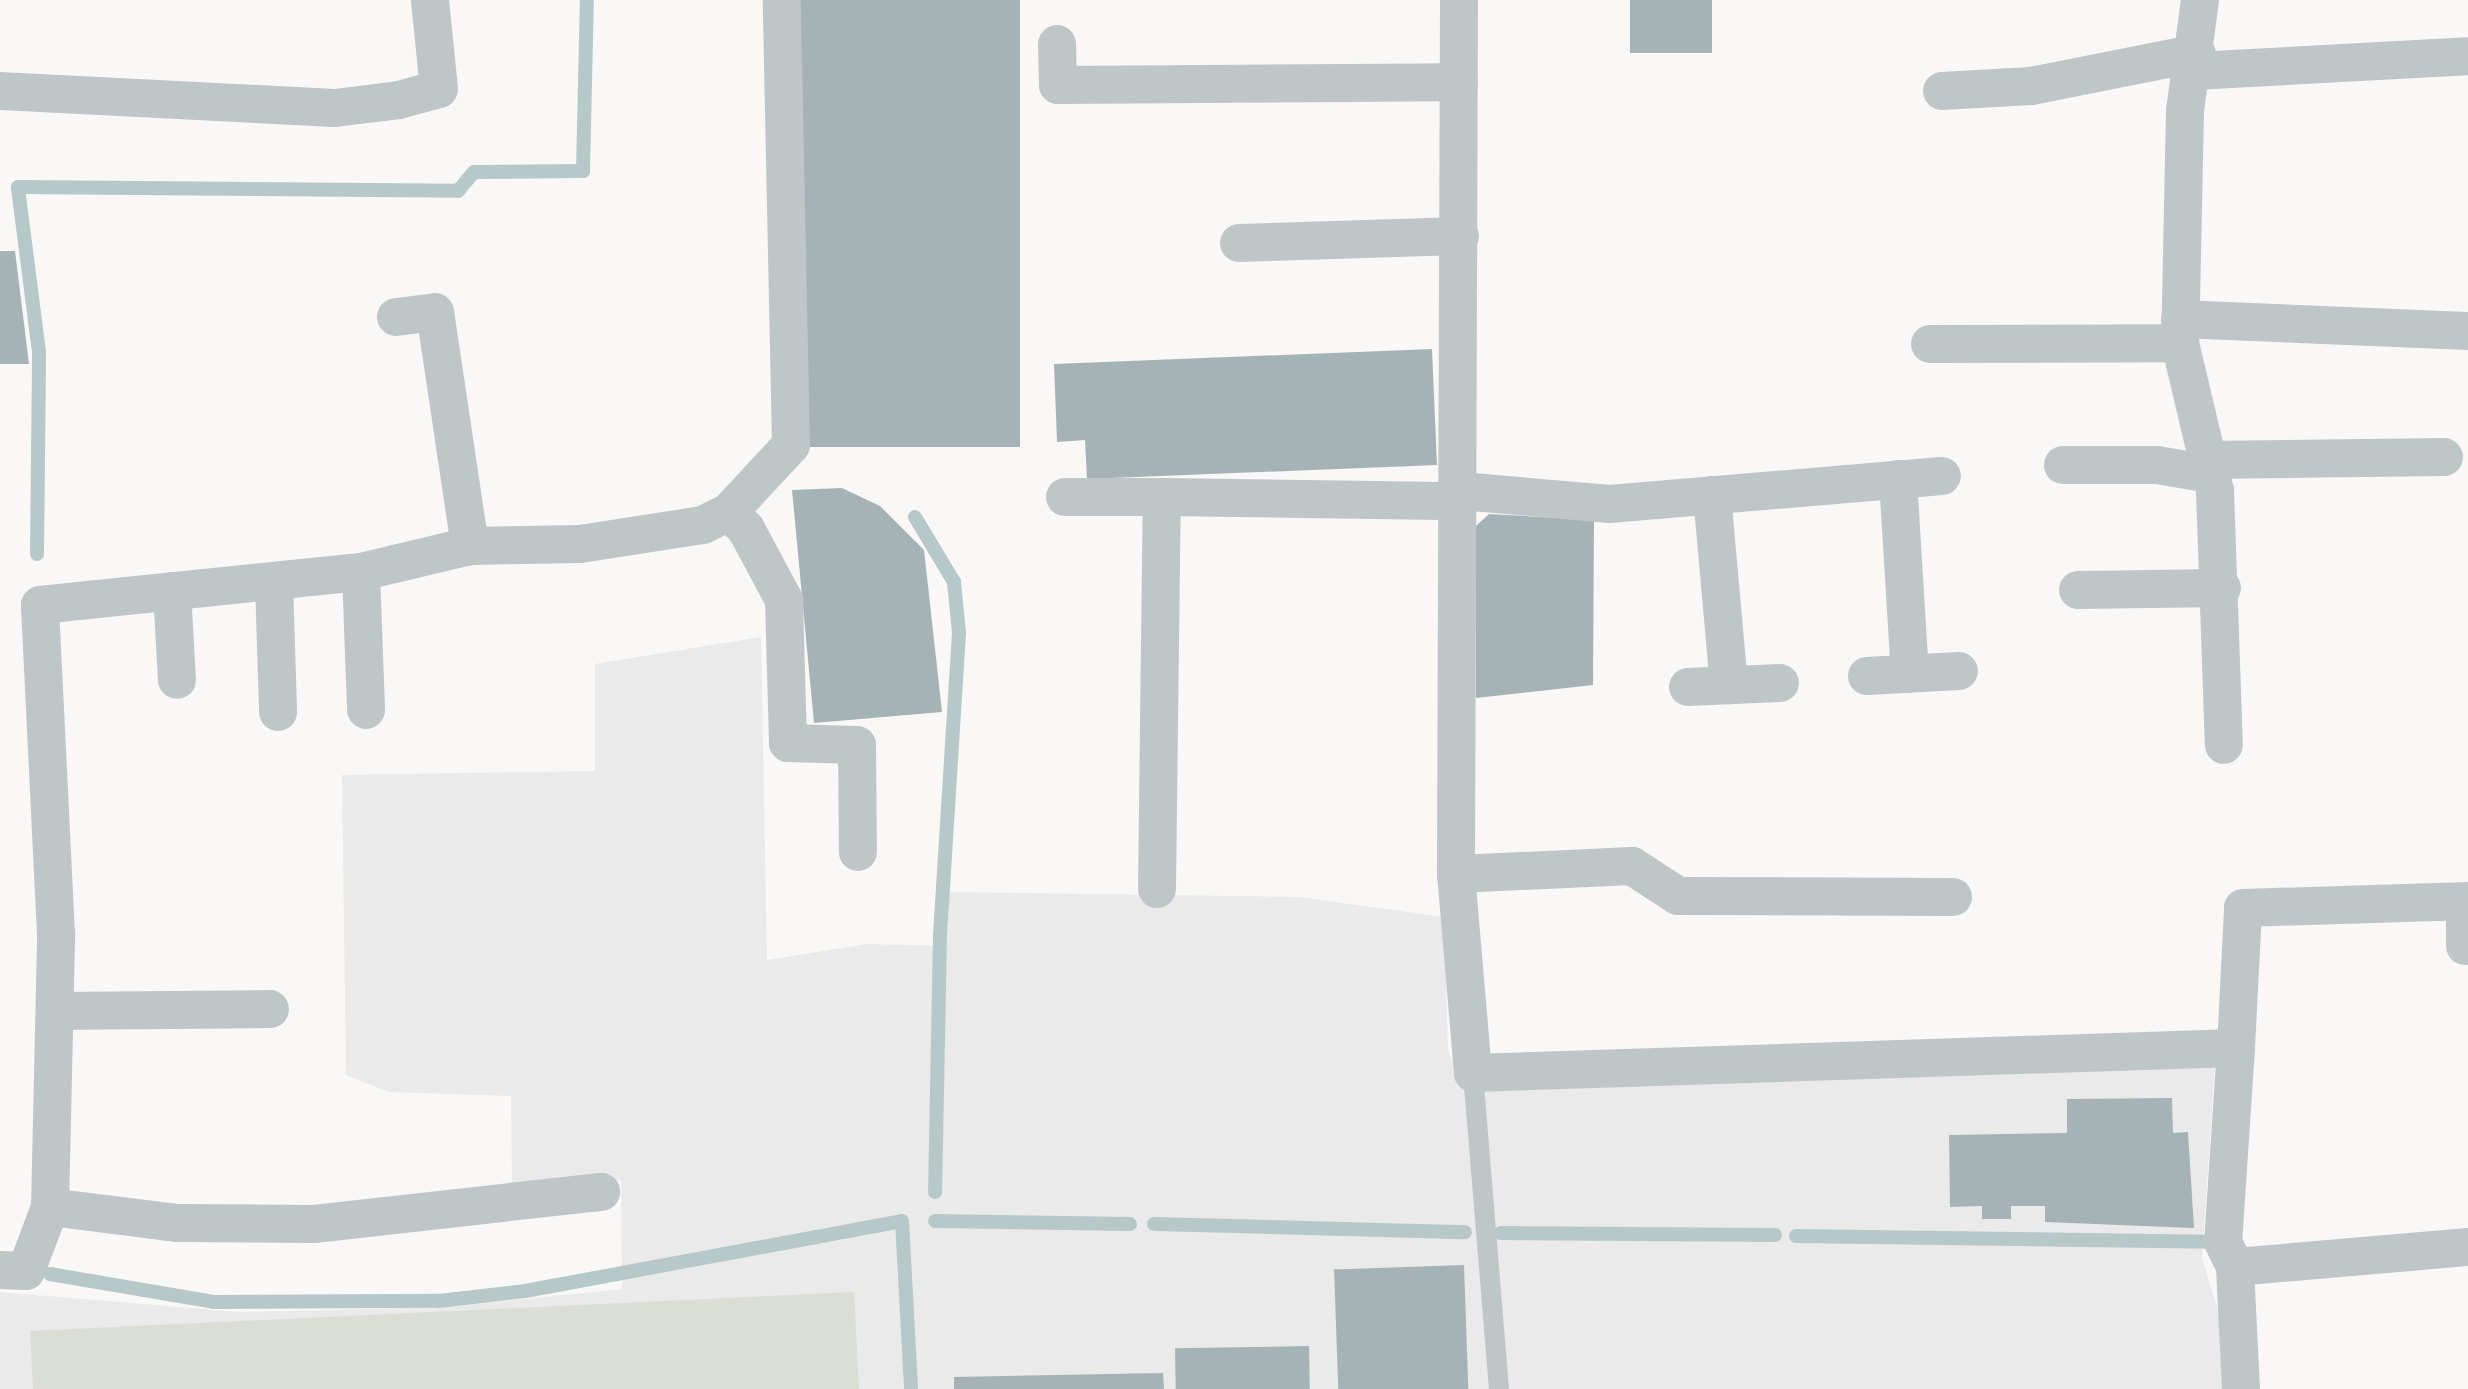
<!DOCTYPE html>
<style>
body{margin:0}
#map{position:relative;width:2468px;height:1389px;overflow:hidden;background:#f9f8f6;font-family:"Source Sans 3",sans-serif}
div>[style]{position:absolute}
.built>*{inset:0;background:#e9eae9}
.green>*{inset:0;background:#daded5}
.stream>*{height:14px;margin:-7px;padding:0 7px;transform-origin:7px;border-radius:7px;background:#b7c8c9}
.building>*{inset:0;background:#a6b3b6;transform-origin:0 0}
.lane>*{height:20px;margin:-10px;padding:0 10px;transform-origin:10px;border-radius:10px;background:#bfc6c8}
.street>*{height:38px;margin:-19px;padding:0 19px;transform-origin:19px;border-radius:19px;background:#bfc6c8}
span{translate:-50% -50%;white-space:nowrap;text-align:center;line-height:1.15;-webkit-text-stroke:8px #fff;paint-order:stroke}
</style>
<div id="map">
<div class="built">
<i style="clip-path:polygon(761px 637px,767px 960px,867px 944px,947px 946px,949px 892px,1299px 897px,1444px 917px,1448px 1051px,1464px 1087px,2215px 1063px,2202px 1258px,2219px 1313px,2222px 1389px,0 1389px,0 1292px,239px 1312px,446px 1307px,622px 1289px,621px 1180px,512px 1184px,511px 1096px,389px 1092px,346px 1075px,342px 775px,595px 771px,595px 664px)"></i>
</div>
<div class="green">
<i style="clip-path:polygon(854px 1292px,859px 1389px,33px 1389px,30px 1331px)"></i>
</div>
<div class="stream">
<i style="left:915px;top:517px;width:76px;rotate:59deg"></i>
<i style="left:954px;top:582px;width:51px;rotate:84.4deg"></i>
<i style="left:959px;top:633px;width:303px;rotate:93.6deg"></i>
<i style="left:940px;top:935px;width:257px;rotate:91.1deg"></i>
<i style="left:37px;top:554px;width:202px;rotate:-89.4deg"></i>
<i style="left:39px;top:352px;width:166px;rotate:-97.3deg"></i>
<i style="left:18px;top:187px;width:440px;rotate:0.5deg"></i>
<i style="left:458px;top:191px;width:25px;rotate:-50deg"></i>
<i style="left:474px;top:172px;width:109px;rotate:-0.5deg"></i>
<i style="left:583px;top:171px;width:171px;rotate:-88.7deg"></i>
<i style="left:935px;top:1221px;width:195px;rotate:0.9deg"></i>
<i style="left:1154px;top:1224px;width:311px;rotate:1.5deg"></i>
<i style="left:1501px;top:1233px;width:274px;rotate:0.4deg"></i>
<i style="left:1796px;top:1236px;width:414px;rotate:0.8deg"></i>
<i style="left:50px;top:1274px;width:166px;rotate:9.7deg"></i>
<i style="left:214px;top:1302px;width:225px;rotate:-0.3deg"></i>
<i style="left:439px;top:1301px;width:87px;rotate:-6.6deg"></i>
<i style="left:525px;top:1291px;width:383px;rotate:-10.5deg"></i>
<i style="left:902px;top:1221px;width:168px;rotate:86.9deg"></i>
</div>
<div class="building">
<i style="left:795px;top:0;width:225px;height:447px"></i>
<i style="left:1630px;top:0;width:82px;height:53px"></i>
<i style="clip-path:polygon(0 251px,15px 251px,29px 364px,0 364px)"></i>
<i style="clip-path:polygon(1432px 349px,1437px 465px,1087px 479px,1085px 440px,1057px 442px,1054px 364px)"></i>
<i style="clip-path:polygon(842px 488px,880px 506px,924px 550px,942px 712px,814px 723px,792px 490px)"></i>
<i style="clip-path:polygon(1489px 514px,1594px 520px,1593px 685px,1476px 698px,1476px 526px)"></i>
<i style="clip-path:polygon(2172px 1098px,2173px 1133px,2188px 1132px,2194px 1228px,2045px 1222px,2045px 1206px,2011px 1206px,2011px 1219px,1982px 1219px,1982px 1206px,1950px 1207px,1949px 1135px,2067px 1133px,2067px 1099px)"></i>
<i style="left:1464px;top:1265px;width:124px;height:130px;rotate:88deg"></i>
<i style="left:1309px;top:1346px;width:43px;height:134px;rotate:89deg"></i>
<i style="clip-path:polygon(1163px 1373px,1164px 1389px,954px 1389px,954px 1377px)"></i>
</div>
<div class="lane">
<i style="left:1473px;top:1073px;width:317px;rotate:85.3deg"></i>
</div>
<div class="street">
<i style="left:1459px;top:0;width:874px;rotate:90.2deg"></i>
<i style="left:1456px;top:874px;width:200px;rotate:85.1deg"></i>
<i style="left:1473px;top:1073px;width:763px;rotate:-1.88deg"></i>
<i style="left:2236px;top:1048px;width:194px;rotate:93.8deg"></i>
<i style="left:2223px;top:1242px;width:28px;rotate:64deg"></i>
<i style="left:2235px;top:1267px;width:122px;rotate:87.2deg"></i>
<i style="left:2200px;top:0;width:112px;rotate:97.7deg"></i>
<i style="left:2185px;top:111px;width:232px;rotate:91.2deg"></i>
<i style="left:2180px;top:343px;width:152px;rotate:76.7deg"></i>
<i style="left:2215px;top:491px;width:254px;rotate:88deg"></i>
<i style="left:1057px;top:44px;width:41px;rotate:88.6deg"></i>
<i style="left:1058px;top:85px;width:401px;rotate:-0.4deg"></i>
<i style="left:2194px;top:71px;width:274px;rotate:-3.1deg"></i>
<i style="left:0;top:91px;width:335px;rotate:2.9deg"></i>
<i style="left:335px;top:108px;width:64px;rotate:-7.1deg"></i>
<i style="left:399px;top:100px;width:41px;rotate:-15.4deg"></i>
<i style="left:439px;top:89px;width:89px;rotate:-95.8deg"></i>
<i style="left:1942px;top:91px;width:89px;rotate:-3.2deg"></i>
<i style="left:2031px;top:86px;width:169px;rotate:-11.2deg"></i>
<i style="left:1239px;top:243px;width:221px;rotate:-1.8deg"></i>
<i style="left:396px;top:317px;width:39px;rotate:-7deg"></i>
<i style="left:435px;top:312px;width:237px;rotate:81.5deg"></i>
<i style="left:2180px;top:319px;width:288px;rotate:2.4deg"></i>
<i style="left:1930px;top:344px;width:250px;rotate:-0.2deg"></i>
<i style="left:2207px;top:460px;width:237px;rotate:-0.7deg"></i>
<i style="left:2063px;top:465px;width:94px"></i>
<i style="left:2157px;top:465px;width:54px;rotate:9.6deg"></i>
<i style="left:1898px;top:479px;width:195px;rotate:86.5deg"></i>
<i style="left:1461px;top:491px;width:149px;rotate:5deg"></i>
<i style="left:1609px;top:504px;width:334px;rotate:-4.8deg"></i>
<i style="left:1712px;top:495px;width:191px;rotate:84.9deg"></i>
<i style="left:1065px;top:497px;width:97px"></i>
<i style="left:729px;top:512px;width:24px;rotate:45deg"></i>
<i style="left:746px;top:529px;width:81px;rotate:61.8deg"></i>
<i style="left:784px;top:600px;width:143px;rotate:88.4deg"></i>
<i style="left:788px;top:743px;width:69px;rotate:1.7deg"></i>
<i style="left:857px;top:745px;width:107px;rotate:89.5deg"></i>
<i style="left:361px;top:572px;width:138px;rotate:87.9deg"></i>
<i style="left:274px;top:582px;width:130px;rotate:88.2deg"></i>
<i style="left:2078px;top:590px;width:144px;rotate:-0.8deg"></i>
<i style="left:172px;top:591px;width:89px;rotate:86.8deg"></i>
<i style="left:1867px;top:676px;width:92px;rotate:-3.1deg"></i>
<i style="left:1688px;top:687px;width:92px;rotate:-2.5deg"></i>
<i style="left:1456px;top:874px;width:176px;rotate:-2.6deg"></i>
<i style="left:1632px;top:866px;width:55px;rotate:33.1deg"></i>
<i style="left:1678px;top:896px;width:275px;rotate:0.2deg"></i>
<i style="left:1157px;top:889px;width:392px;rotate:-89.3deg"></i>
<i style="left:1162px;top:497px;width:299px;rotate:0.8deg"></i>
<i style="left:2465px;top:902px;width:44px;rotate:90deg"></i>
<i style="left:55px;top:1011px;width:215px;rotate:-0.5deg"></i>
<i style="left:2236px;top:1048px;width:140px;rotate:-87.1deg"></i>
<i style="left:2243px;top:908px;width:225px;rotate:-1.8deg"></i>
<i style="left:50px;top:1207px;width:127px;rotate:7.2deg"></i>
<i style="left:176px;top:1223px;width:138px;rotate:0.4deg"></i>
<i style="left:314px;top:1224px;width:289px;rotate:-6.4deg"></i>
<i style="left:2235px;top:1267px;width:234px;rotate:-4.9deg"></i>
<i style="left:0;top:1270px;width:26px;rotate:2deg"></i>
<i style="left:26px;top:1271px;width:68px;rotate:-69.4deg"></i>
<i style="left:50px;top:1207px;width:273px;rotate:-88.7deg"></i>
<i style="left:56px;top:934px;width:329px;rotate:-92.8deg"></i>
<i style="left:40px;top:605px;width:323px;rotate:-5.9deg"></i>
<i style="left:361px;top:572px;width:112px;rotate:-13.4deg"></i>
<i style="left:470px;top:546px;width:110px;rotate:-1deg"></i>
<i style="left:580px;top:544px;width:124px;rotate:-8.8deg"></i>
<i style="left:703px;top:525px;width:29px;rotate:-27deg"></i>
<i style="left:729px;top:512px;width:91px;rotate:-47.2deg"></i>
<i style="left:791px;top:445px;width:445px;rotate:-91.2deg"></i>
</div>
</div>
